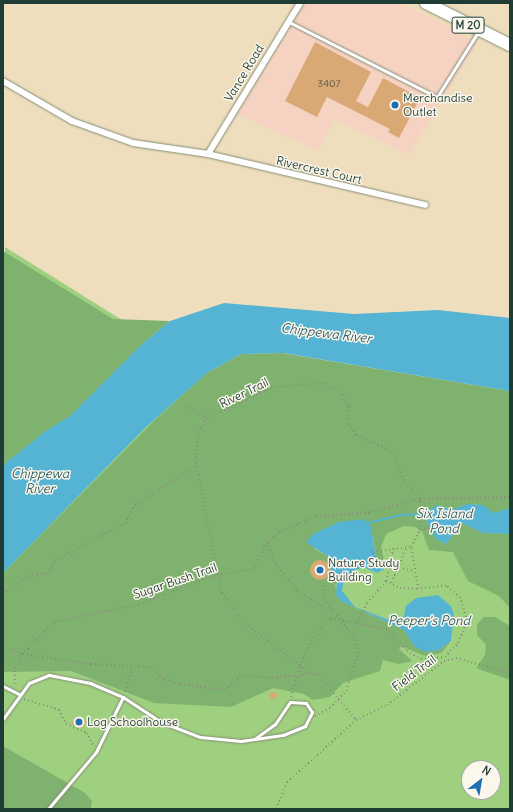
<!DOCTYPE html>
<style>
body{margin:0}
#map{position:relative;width:513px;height:812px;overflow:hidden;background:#eedebd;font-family:Delius,sans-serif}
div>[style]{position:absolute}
.built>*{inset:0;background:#f5d2c2}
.green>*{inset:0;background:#9fd07f}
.forest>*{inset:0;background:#7fb26e}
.water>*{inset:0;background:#55b3d3}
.stream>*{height:2px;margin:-1px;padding:0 1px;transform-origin:1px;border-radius:1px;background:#55b3d3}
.building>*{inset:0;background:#d9a975}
.round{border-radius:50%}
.path>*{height:1.5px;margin-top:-0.75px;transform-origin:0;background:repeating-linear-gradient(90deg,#868e78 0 1px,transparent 0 4px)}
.roads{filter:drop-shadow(0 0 1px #868e78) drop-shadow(0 0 1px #868e78)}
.lane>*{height:3px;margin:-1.5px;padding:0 1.5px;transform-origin:1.5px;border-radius:1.5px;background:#fff}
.street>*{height:6px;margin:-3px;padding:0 3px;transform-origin:3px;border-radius:3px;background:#fff}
.highway>*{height:12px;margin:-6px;padding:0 6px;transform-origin:6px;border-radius:6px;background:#fff}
.dots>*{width:11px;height:11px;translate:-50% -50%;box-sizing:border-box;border:2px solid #fbf7ec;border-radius:50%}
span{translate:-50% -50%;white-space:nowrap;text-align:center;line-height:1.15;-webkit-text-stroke:3px #fbf7ec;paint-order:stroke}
.number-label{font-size:10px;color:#4e5844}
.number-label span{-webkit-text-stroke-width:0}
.shield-label span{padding:1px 3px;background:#fbf7ec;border:1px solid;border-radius:3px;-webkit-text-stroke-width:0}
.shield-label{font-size:11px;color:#1f3d34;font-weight:700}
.street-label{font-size:12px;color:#1f3d34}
.poi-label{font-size:12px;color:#1f3d34}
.left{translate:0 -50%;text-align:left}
.water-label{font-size:13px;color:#2f6064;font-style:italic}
.frame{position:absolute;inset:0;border:4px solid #1f3d34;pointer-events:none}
.north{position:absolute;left:461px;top:760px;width:40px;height:40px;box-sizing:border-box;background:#fbf7ec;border:1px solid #a3ada2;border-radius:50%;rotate:31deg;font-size:11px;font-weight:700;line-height:16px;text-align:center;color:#1f3d34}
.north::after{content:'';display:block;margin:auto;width:14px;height:18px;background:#1f6fb2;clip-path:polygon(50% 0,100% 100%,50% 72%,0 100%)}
</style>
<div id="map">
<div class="built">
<i style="clip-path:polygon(306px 3px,401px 3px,478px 42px,409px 155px,335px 119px,317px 150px,237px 114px)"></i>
</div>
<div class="green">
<i style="clip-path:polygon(evenodd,5px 247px,207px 373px,510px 391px,510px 809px,3px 809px,5px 247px,469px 768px,493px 768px,493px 792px,469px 792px,469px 768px)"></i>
</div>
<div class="forest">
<i style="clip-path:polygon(3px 251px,113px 319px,170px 321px,141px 345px,70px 416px,47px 430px,3px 465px)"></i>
<i style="clip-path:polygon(282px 353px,510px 391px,510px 508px,494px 513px,476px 504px,452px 510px,445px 507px,428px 525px,436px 539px,446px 544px,462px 523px,483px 533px,510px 534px,510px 608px,499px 596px,468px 581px,453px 552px,429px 550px,422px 531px,415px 527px,404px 526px,386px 534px,381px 547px,386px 568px,377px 562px,373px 536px,339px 522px,313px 534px,315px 549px,332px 559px,330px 574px,337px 578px,335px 587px,341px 601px,404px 630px,414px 646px,439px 650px,451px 641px,441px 653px,425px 656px,401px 646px,399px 649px,412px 661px,399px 664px,383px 660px,380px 671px,343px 683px,330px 697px,313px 700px,304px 694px,273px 688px,231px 707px,154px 703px,71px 671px,3px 672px,3px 573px,154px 421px,207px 373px,241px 354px)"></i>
<i style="clip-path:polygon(484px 617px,495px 617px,510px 626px,510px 680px,476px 668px,485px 655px,486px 645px,477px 635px,477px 624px)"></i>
<i style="clip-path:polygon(3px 746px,85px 793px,92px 801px,91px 809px,3px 809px)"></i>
</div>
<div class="water">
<i style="clip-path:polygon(224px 303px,354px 314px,438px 310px,510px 318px,510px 391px,283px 353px,241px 354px,207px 373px,145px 428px,3px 573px,3px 465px,47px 430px,70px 416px,141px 345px,170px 321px)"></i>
<i style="clip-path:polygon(467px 504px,483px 505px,494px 513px,510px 508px,510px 534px,483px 533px,462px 523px,446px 544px,436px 539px,428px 525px,428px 511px,437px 505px,452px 510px)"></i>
<i style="clip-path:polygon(364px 519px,371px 527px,377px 562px,386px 568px,377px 573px,363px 567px,354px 571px,344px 580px,342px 591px,355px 607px,402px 625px,406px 606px,416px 598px,438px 595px,451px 606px,454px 615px,451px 641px,439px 650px,425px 652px,414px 646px,404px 630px,341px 601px,336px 595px,337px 578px,330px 574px,332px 559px,306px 542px,313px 534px,339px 522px)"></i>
</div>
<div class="stream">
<i style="left:368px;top:523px;width:33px;rotate:-14deg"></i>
<i style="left:400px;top:515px;width:28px;rotate:-2deg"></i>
</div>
<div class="building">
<i style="clip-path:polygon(315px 42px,371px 72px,356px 101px,368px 107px,383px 78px,420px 98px,399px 138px,388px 132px,390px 129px,327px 97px,317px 117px,285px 101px)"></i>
<i class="round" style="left:310px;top:560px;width:20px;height:20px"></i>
<i style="clip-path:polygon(274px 692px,278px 695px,271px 701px,269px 693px)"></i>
<i style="clip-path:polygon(75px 716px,87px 721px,83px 728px,71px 724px)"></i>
</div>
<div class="path">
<i style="left:187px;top:405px;width:24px;rotate:36deg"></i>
<i style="left:196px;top:463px;width:133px;rotate:78.7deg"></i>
<i style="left:222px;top:593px;width:39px;rotate:53deg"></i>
<i style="left:245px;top:624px;width:81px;rotate:37deg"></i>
<i style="left:310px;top:673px;width:8px;rotate:14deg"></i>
<i style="left:318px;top:675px;width:59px;rotate:49.8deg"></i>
<i style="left:436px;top:523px;width:7px;rotate:63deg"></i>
<i style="left:420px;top:530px;width:18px;rotate:-13deg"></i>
<i style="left:268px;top:543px;width:22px;rotate:69deg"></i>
<i style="left:276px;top:564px;width:34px;rotate:52deg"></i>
<i style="left:297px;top:591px;width:44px;rotate:31.9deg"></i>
<i style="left:372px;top:549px;width:8px;rotate:67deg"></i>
<i style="left:373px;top:552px;width:20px;rotate:-9deg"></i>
<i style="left:399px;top:568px;width:16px;rotate:11deg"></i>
<i style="left:386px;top:581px;width:33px;rotate:-78deg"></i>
<i style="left:393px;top:549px;width:18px;rotate:-6deg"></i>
<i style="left:391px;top:583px;width:40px;rotate:-66.6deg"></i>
<i style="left:3px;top:594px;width:31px;rotate:-36deg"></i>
<i style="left:28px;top:576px;width:20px;rotate:-9deg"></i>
<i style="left:48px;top:573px;width:13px;rotate:-63deg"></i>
<i style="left:54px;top:561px;width:81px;rotate:-28.2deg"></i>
<i style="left:125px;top:523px;width:21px;rotate:-61deg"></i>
<i style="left:135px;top:505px;width:72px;rotate:-33deg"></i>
<i style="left:195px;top:466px;width:34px;rotate:-85deg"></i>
<i style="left:198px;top:432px;width:15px;rotate:-58deg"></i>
<i style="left:206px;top:419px;width:74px;rotate:-25.5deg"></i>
<i style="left:273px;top:387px;width:51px;rotate:-4.5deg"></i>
<i style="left:324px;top:383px;width:22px;rotate:34deg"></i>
<i style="left:342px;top:395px;width:14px;rotate:60deg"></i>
<i style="left:349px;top:407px;width:17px;rotate:90deg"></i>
<i style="left:349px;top:424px;width:13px;rotate:58deg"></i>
<i style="left:356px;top:435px;width:34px;rotate:24deg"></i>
<i style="left:387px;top:449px;width:12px;rotate:42deg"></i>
<i style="left:396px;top:457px;width:24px;rotate:73deg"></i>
<i style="left:403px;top:480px;width:25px;rotate:48deg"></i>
<i style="left:420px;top:499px;width:90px;rotate:-1.3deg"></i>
<i style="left:357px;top:622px;width:21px;rotate:-62deg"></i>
<i style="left:367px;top:603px;width:29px;rotate:-49deg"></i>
<i style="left:386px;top:581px;width:16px;rotate:27deg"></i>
<i style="left:400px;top:588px;width:18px;rotate:3deg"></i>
<i style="left:3px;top:646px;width:22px;rotate:22deg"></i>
<i style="left:23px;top:654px;width:15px;rotate:122deg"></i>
<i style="left:15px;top:667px;width:20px;rotate:90deg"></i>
<i style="left:125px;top:692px;width:27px;rotate:-73deg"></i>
<i style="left:291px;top:697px;width:8px;rotate:-83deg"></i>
<i style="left:292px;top:689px;width:14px;rotate:-65deg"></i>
<i style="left:298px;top:676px;width:10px;rotate:-79deg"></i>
<i style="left:300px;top:666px;width:27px;rotate:-66deg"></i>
<i style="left:311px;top:641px;width:30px;rotate:-49deg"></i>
<i style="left:331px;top:618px;width:56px;rotate:11.3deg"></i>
<i style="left:386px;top:629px;width:30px;rotate:46deg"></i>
<i style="left:407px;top:651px;width:16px;rotate:30deg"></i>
<i style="left:421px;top:659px;width:24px;rotate:-5deg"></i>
<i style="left:445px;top:657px;width:19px;rotate:-47deg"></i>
<i style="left:458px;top:643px;width:24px;rotate:-68deg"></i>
<i style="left:467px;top:621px;width:24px;rotate:-107deg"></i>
<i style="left:460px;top:598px;width:18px;rotate:-139deg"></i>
<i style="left:446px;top:586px;width:28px;rotate:174deg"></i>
<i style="left:418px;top:589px;width:43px;rotate:-99.5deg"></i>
<i style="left:411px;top:547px;width:19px;rotate:-62deg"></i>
<i style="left:420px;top:530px;width:31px;rotate:-90deg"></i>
<i style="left:420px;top:499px;width:53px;rotate:164.6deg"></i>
<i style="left:369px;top:513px;width:53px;rotate:175.7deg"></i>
<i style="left:316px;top:517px;width:39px;rotate:157deg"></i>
<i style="left:280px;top:532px;width:16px;rotate:140deg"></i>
<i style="left:268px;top:542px;width:30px;rotate:117deg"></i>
<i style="left:254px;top:569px;width:40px;rotate:170deg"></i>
<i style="left:215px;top:576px;width:82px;rotate:159.4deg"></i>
<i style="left:138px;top:605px;width:86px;rotate:167.9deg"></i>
<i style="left:54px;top:623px;width:44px;rotate:135deg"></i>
<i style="left:23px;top:654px;width:69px;rotate:8.4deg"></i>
<i style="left:91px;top:664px;width:60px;rotate:2.9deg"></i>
<i style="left:151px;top:667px;width:18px;rotate:43deg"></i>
<i style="left:164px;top:679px;width:17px;rotate:17deg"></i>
<i style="left:180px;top:684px;width:45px;rotate:7.6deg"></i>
<i style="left:225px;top:690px;width:22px;rotate:-43deg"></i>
<i style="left:241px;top:675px;width:27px;rotate:6deg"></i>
<i style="left:268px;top:678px;width:22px;rotate:-5deg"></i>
<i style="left:290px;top:676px;width:8px"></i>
<i style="left:298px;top:676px;width:12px;rotate:-14deg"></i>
<i style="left:24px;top:699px;width:37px;rotate:17deg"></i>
<i style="left:59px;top:710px;width:16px;rotate:63deg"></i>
<i style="left:66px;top:724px;width:23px;rotate:23deg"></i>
<i style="left:87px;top:733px;width:13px;rotate:63deg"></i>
<i style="left:315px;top:716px;width:17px;rotate:-28deg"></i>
<i style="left:330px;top:708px;width:23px;rotate:-47deg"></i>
<i style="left:346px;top:691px;width:40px;rotate:-72deg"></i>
<i style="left:358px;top:653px;width:15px;rotate:-101deg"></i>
<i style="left:355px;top:638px;width:47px;rotate:-129.8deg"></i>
<i style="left:325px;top:602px;width:20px;rotate:-99deg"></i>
<i style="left:276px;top:809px;width:29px;rotate:-68deg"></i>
<i style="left:287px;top:782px;width:93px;rotate:-41.9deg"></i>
<i style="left:356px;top:720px;width:34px;rotate:-26deg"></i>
<i style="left:387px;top:705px;width:72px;rotate:-37.7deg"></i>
<i style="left:444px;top:661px;width:12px;rotate:-14deg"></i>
<i style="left:456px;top:658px;width:56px;rotate:15.5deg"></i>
</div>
<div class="roads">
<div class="lane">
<i style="left:289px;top:22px;width:166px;rotate:26.9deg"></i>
<i style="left:437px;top:97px;width:77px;rotate:-57.8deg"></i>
<i style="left:3px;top:686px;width:18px;rotate:27deg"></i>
<i style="left:3px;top:719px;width:44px;rotate:-54.2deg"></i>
<i style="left:29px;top:683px;width:22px;rotate:-22deg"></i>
<i style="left:49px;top:675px;width:42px;rotate:11deg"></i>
<i style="left:90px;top:683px;width:36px;rotate:23deg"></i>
<i style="left:123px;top:697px;width:45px;rotate:33.3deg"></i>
<i style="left:161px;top:722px;width:42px;rotate:21deg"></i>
<i style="left:200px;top:737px;width:41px;rotate:5.6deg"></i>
<i style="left:241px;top:741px;width:42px;rotate:-8.1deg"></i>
<i style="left:283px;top:735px;width:24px;rotate:-22deg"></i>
<i style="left:305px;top:726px;width:16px;rotate:-63deg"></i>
<i style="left:312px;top:712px;width:11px;rotate:-124deg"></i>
<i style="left:306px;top:703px;width:16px;rotate:-176deg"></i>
<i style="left:290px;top:702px;width:27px;rotate:124deg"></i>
<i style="left:275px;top:724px;width:24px;rotate:144deg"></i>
<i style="left:48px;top:809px;width:75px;rotate:-49.9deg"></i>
<i style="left:96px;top:752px;width:61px;rotate:-63.9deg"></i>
</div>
<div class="street">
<i style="left:3px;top:81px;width:80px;rotate:30.1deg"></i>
<i style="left:72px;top:121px;width:65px;rotate:19.8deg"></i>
<i style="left:133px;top:143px;width:76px;rotate:8.3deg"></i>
<i style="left:208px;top:154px;width:223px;rotate:13.2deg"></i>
<i style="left:208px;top:154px;width:177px;rotate:-58.6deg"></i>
</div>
<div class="highway">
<i style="left:426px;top:3px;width:94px;rotate:26.6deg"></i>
</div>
</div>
<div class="dots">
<i style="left:395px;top:105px;background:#1f6fb2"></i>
<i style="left:320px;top:570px;background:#1f6fb2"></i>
<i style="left:79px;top:722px;background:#1f6fb2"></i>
</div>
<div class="number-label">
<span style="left:329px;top:84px">3407</span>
</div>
<div class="shield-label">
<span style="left:468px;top:25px">M 20</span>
</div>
<div class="street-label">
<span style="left:244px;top:73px;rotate:-59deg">Vance Road</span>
<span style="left:319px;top:170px;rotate:13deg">Rivercrest Court</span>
<span style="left:244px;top:393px;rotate:-26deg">River Trail</span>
<span style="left:175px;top:581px;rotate:-19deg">Sugar Bush Trail</span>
<span style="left:414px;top:673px;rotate:-37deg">Field Trail</span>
</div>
<div class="poi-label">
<span class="left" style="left:403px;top:105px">Merchandise<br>Outlet</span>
<span class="left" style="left:328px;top:570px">Nature Study<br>Building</span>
<span class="left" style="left:87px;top:722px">Log Schoolhouse</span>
</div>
<div class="water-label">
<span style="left:326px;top:334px;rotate:7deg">Chippewa River</span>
<span style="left:40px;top:482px">Chippewa<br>River</span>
<span style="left:444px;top:522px">Six Island<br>Pond</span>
<span style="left:429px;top:621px">Peeper's Pond</span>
</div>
<div class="frame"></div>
<div class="north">N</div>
</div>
